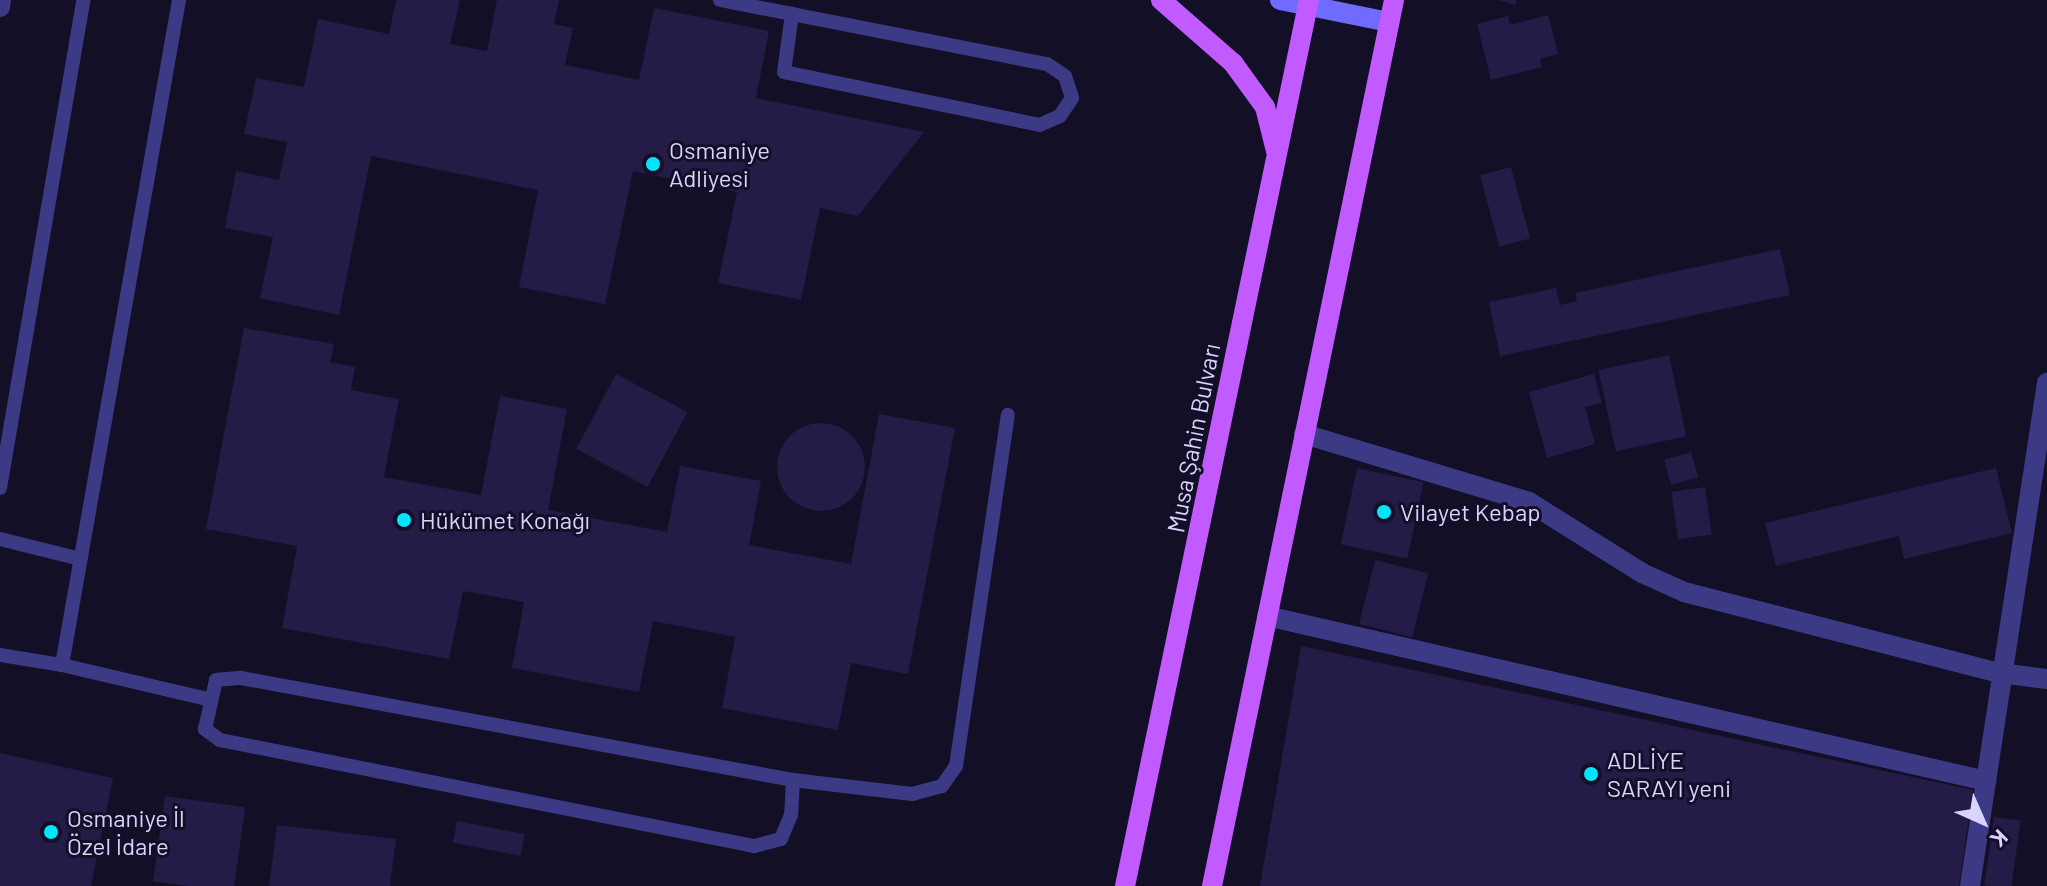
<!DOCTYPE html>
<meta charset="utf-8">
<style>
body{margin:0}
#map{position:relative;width:2047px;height:886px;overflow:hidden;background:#130f26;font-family:Barlow,sans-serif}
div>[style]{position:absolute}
.building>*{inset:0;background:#241b47;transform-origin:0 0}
.round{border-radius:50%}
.lane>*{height:14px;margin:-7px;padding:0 7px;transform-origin:7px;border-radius:7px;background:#3d3a85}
.street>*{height:20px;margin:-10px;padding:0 10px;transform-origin:10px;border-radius:10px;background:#3d3a85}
.secondary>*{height:20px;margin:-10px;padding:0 10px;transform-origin:10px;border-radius:10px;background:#6f6bff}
.primary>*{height:20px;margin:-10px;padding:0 10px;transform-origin:10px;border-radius:10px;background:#c25bff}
.dots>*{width:22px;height:22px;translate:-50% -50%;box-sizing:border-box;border:4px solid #130f26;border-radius:50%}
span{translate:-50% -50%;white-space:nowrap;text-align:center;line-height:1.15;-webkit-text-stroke:6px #130f26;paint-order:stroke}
.poi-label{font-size:24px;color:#d9d4ff}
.left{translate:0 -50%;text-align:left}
.street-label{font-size:24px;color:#d9d4ff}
.north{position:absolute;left:1943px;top:782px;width:80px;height:80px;-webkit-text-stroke:6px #130f26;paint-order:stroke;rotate:135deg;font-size:22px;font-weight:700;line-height:32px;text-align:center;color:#d9d4ff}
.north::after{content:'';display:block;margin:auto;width:28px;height:36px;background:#d9d4ff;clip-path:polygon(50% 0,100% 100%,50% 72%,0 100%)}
</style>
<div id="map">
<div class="building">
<i style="clip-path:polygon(396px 0,460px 0,450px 44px,487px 51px,497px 0,559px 0,554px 24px,573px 28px,565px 65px,639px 80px,654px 8px,769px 31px,756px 98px,924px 132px,858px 216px,820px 208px,801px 300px,718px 283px,737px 192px,633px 171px,605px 304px,519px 287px,538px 190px,371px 156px,339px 315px,260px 298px,273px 237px,225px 228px,236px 171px,279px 180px,287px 142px,244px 134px,256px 78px,304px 87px,318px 19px,389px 34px)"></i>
<i style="clip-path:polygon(1497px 0,1516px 0,1516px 5px)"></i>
<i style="clip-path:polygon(1548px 15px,1558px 54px,1540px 59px,1542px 67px,1491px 80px,1477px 24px,1508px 16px,1510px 25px)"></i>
<i style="left:1511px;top:167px;width:74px;height:32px;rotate:75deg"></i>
<i style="clip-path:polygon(1780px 249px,1790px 295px,1500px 356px,1489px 302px,1556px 288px,1560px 305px,1577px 301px,1575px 293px)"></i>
<i style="clip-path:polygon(244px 328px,334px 344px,330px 362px,355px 367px,351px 390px,399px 399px,384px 477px,481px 495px,500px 396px,567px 409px,548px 510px,667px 532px,680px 466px,761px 481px,749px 545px,851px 564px,879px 414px,955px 428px,908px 674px,851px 663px,838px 730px,722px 708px,735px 637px,653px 621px,639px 692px,512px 668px,524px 602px,463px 591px,449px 659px,282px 628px,297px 546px,206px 529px)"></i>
<i style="left:1669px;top:355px;width:83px;height:72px;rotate:78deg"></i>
<i style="left:616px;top:374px;width:81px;height:85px;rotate:28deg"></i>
<i style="clip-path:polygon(1594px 374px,1602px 403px,1585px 407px,1595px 444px,1547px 458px,1529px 392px)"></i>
<i class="round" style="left:777px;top:423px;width:88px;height:88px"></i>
<i style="left:1691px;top:452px;width:26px;height:28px;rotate:74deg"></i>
<i style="left:1357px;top:468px;width:68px;height:78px;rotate:12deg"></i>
<i style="clip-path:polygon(1996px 468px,2012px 533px,1904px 559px,1899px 536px,1776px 566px,1765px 523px)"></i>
<i style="left:1705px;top:487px;width:48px;height:34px;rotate:82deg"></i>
<i style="left:1375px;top:560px;width:55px;height:66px;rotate:14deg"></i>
<i style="clip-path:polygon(1301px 646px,1973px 790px,1959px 886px,1260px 886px)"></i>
<i style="clip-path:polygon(0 753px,113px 778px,91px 886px,0 886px)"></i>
<i style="left:165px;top:796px;width:81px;height:86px;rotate:8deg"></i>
<i style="left:1994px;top:817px;width:27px;height:69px;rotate:8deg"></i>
<i style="left:457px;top:821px;width:69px;height:22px;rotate:11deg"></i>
<i style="clip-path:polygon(277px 825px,396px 839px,390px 886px,269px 886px)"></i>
</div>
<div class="lane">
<i style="left:720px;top:0;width:333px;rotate:11.1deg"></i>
<i style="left:1047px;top:64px;width:22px;rotate:34deg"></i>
<i style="left:1065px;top:76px;width:23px;rotate:72deg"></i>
<i style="left:1072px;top:98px;width:22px;rotate:124deg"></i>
<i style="left:1060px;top:116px;width:22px;rotate:156deg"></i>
<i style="left:1040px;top:125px;width:261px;rotate:-168.3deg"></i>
<i style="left:784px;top:72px;width:59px;rotate:-82.1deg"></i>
<i style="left:0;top:488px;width:495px;rotate:-80.3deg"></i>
<i style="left:0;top:539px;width:83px;rotate:13.9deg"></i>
<i style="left:0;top:655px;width:63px;rotate:9.2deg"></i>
<i style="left:62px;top:665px;width:675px;rotate:-80.02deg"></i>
<i style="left:62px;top:665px;width:153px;rotate:13.2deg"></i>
<i style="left:793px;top:780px;width:35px;rotate:93deg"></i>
<i style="left:791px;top:815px;width:26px;rotate:113deg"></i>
<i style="left:781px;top:839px;width:28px;rotate:165deg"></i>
<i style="left:754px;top:846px;width:544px;rotate:-168.77deg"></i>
<i style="left:220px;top:740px;width:19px;rotate:-144deg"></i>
<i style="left:205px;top:729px;width:50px;rotate:-77.3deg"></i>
<i style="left:216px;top:680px;width:25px;rotate:-5deg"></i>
<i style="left:241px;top:678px;width:561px;rotate:10.47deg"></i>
<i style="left:793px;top:780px;width:120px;rotate:6.7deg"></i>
<i style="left:912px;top:794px;width:31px;rotate:-15deg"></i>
<i style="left:942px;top:786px;width:24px;rotate:-55deg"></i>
<i style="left:956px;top:766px;width:355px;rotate:-81.6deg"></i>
</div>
<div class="street">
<i style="left:0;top:7px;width:7px;rotate:-82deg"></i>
<i style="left:1304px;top:434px;width:235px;rotate:16.8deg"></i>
<i style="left:1529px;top:502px;width:133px;rotate:32.1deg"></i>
<i style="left:1642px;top:573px;width:46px;rotate:24.3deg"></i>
<i style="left:1684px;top:592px;width:326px;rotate:14.4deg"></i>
<i style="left:2000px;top:673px;width:47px;rotate:7.3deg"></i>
<i style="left:1267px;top:616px;width:738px;rotate:12.92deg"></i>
<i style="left:1970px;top:886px;width:509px;rotate:-81.3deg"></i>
</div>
<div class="secondary">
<i style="left:1280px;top:0;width:111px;rotate:11.4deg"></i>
</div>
<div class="primary">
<i style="left:1161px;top:0;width:96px;rotate:41.2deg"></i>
<i style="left:1233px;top:63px;width:54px;rotate:54deg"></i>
<i style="left:1265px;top:107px;width:45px;rotate:76deg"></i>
<i style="left:1125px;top:886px;width:905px;rotate:-78.27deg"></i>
<i style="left:1212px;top:886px;width:904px;rotate:-78.39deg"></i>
</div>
<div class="dots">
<i style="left:653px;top:164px;background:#00e5ff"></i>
<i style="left:1384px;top:512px;background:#00e5ff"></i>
<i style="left:404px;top:520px;background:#00e5ff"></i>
<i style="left:1591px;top:774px;background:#00e5ff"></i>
<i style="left:51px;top:832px;background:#00e5ff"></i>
</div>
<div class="poi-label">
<span class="left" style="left:669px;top:164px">Osmaniye<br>Adliyesi</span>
<span class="left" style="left:1400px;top:512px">Vilayet Kebap</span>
<span class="left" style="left:420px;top:520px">Hükümet Konağı</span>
<span class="left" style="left:1607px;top:774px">ADLİYE<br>SARAYI yeni</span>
<span class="left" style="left:67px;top:832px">Osmaniye İl<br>Özel İdare</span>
</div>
<div class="street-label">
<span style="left:1193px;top:438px;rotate:-79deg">Musa Şahin Bulvarı</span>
</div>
<div class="north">K</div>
</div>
